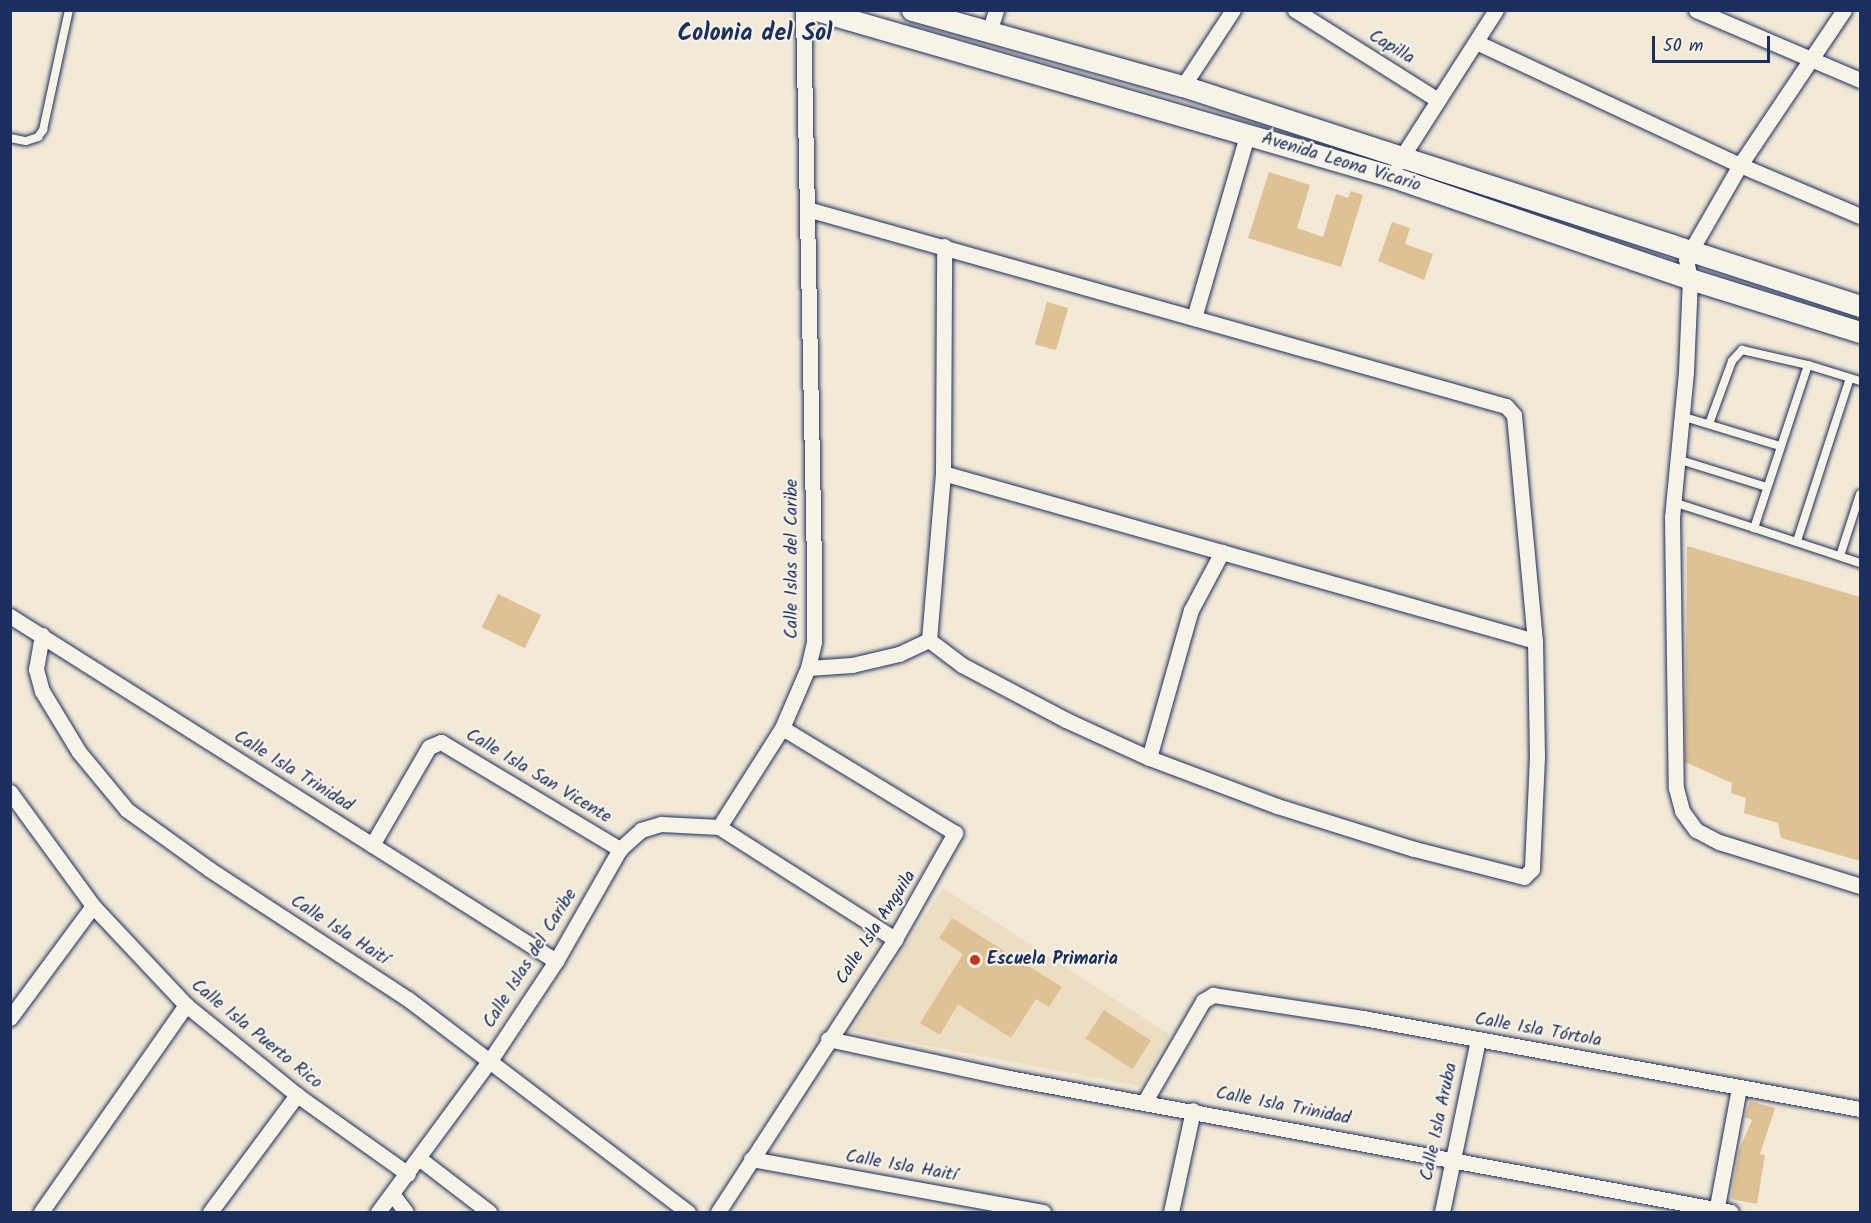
<!DOCTYPE html>
<meta charset="utf-8">
<style>
body{margin:0}
#map{position:relative;width:1871px;height:1223px;overflow:hidden;background:#f2e9d7;font-family:Kalam,sans-serif}
div>[style]{position:absolute}
.built>*{inset:0;background:#ecddc3}
.building>*{inset:0;background:#dfc293;transform-origin:0 0}
.roads{filter:drop-shadow(0 0 2px #1b2f5e) drop-shadow(0 0 2px #1b2f5e)}
.lane>*{height:8px;margin:-4px;padding:0 4px;transform-origin:4px;border-radius:4px;background:#f7f3e8}
.street>*{height:15px;margin:-7.5px;padding:0 7.5px;transform-origin:7.5px;border-radius:7.5px;background:#f7f3e8}
.secondary>*{height:21px;margin:-10.5px;padding:0 10.5px;transform-origin:10.5px;border-radius:10.5px;background:#f7f3e8}
.dots>*{width:16px;height:16px;translate:-50% -50%;box-sizing:border-box;border:3px solid #f7f3e8;border-radius:50%}
span{translate:-50% -50%;white-space:nowrap;text-align:center;line-height:1.15;-webkit-text-stroke:4.5px #f7f3e8;paint-order:stroke}
.street-label{font-size:18px;color:#1b2f5e}
.poi-label{font-size:18px;color:#1b2f5e;font-weight:700}
.left{translate:0 -50%;text-align:left}
.district-label{font-size:24px;color:#1b2f5e;font-weight:700}
.frame{position:absolute;inset:0;border:12px solid #1b2f5e;pointer-events:none}
.scale{position:absolute;left:1652px;top:36px;width:118px;height:27px;box-sizing:border-box;border:3px solid #1b2f5e;border-top:0;padding-left:8px;font-size:18px;line-height:21px;white-space:nowrap;color:#1b2f5e;-webkit-text-stroke:4px #f7f3e8;paint-order:stroke}
</style>
<div id="map">
<div class="built">
<i style="clip-path:polygon(943px 888px,1170px 1035px,1139px 1086px,851px 1031px)"></i>
</div>
<div class="building">
<i style="clip-path:polygon(1269px 172px,1310px 185px,1297px 228px,1323px 237px,1336px 194px,1348px 198px,1351px 191px,1363px 195px,1341px 267px,1248px 238px)"></i>
<i style="clip-path:polygon(1392px 222px,1410px 228px,1405px 244px,1433px 254px,1424px 280px,1378px 261px)"></i>
<i style="left:1047px;top:302px;width:22px;height:44px;rotate:16deg"></i>
<i style="clip-path:polygon(1687px 546px,1860px 597px,1860px 861px,1781px 838px,1778px 823px,1744px 813px,1746px 798px,1731px 793px,1732px 783px,1685px 762px)"></i>
<i style="left:498px;top:594px;width:48px;height:37px;rotate:26deg"></i>
<i style="clip-path:polygon(952px 918px,1062px 987px,1049px 1007px,1036px 999px,1011px 1038px,958px 1004px,940px 1035px,920px 1023px,963px 954px,939px 938px)"></i>
<i style="left:1104px;top:1010px;width:56px;height:34px;rotate:33deg"></i>
<i style="clip-path:polygon(1750px 1101px,1775px 1108px,1760px 1154px,1765px 1155px,1757px 1204px,1731px 1199px,1739px 1150px,1752px 1120px,1745px 1117px)"></i>
</div>
<div class="roads">
<div class="lane">
<i style="left:10px;top:138px;width:16px;rotate:11deg"></i>
<i style="left:26px;top:141px;width:13px;rotate:-18deg"></i>
<i style="left:38px;top:137px;width:9px;rotate:-54deg"></i>
<i style="left:43px;top:130px;width:123px;rotate:-77.8deg"></i>
<i style="left:1860px;top:381px;width:54px;rotate:-162.9deg"></i>
<i style="left:1808px;top:365px;width:172px;rotate:108.3deg"></i>
<i style="left:1754px;top:528px;width:112px;rotate:18.3deg"></i>
<i style="left:1681px;top:416px;width:103px;rotate:16.9deg"></i>
<i style="left:1709px;top:424px;width:67px;rotate:-69.9deg"></i>
<i style="left:1732px;top:361px;width:15px;rotate:-48deg"></i>
<i style="left:1742px;top:350px;width:68px;rotate:12.8deg"></i>
<i style="left:1677px;top:459px;width:94px;rotate:17.3deg"></i>
<i style="left:1673px;top:502px;width:85px;rotate:17.8deg"></i>
<i style="left:1797px;top:541px;width:171px;rotate:-72deg"></i>
<i style="left:1840px;top:556px;width:65px;rotate:-72.1deg"></i>
</div>
<div class="street">
<i style="left:1295px;top:10px;width:169px;rotate:32.2deg"></i>
<i style="left:1696px;top:10px;width:178px;rotate:23.1deg"></i>
<i style="left:1844px;top:10px;width:187px;rotate:123.9deg"></i>
<i style="left:1740px;top:165px;width:108px;rotate:119.9deg"></i>
<i style="left:1686px;top:259px;width:20px;rotate:79deg"></i>
<i style="left:1690px;top:279px;width:93px;rotate:92.5deg"></i>
<i style="left:1686px;top:372px;width:147px;rotate:95.5deg"></i>
<i style="left:1672px;top:518px;width:270px;rotate:89.2deg"></i>
<i style="left:1676px;top:788px;width:24px;rotate:75deg"></i>
<i style="left:1682px;top:811px;width:24px;rotate:54deg"></i>
<i style="left:1696px;top:830px;width:26px;rotate:28deg"></i>
<i style="left:1719px;top:842px;width:148px;rotate:17.3deg"></i>
<i style="left:989px;top:32px;width:23px;rotate:-72deg"></i>
<i style="left:1476px;top:42px;width:291px;rotate:25deg"></i>
<i style="left:1740px;top:165px;width:130px;rotate:23deg"></i>
<i style="left:1183px;top:86px;width:91px;rotate:-56.7deg"></i>
<i style="left:1398px;top:163px;width:182px;rotate:-57.4deg"></i>
<i style="left:807px;top:209px;width:726px;rotate:15.74deg"></i>
<i style="left:1506px;top:406px;width:12px;rotate:48deg"></i>
<i style="left:1514px;top:415px;width:227px;rotate:84.7deg"></i>
<i style="left:1535px;top:641px;width:116px;rotate:89deg"></i>
<i style="left:1537px;top:757px;width:112px;rotate:92.6deg"></i>
<i style="left:1532px;top:869px;width:11px;rotate:135deg"></i>
<i style="left:1524px;top:877px;width:114px;rotate:-165.7deg"></i>
<i style="left:1414px;top:849px;width:144px;rotate:-162.6deg"></i>
<i style="left:1277px;top:806px;width:137px;rotate:-159.4deg"></i>
<i style="left:1149px;top:758px;width:91px;rotate:-155.4deg"></i>
<i style="left:1066px;top:720px;width:118px;rotate:-152.1deg"></i>
<i style="left:962px;top:665px;width:41px;rotate:-142.9deg"></i>
<i style="left:1194px;top:318px;width:191px;rotate:-73.8deg"></i>
<i style="left:943px;top:473px;width:615px;rotate:15.84deg"></i>
<i style="left:10px;top:616px;width:646px;rotate:32.29deg"></i>
<i style="left:42px;top:635px;width:35px;rotate:100deg"></i>
<i style="left:36px;top:669px;width:23px;rotate:75deg"></i>
<i style="left:42px;top:691px;width:71px;rotate:58.8deg"></i>
<i style="left:79px;top:752px;width:75px;rotate:50.4deg"></i>
<i style="left:127px;top:810px;width:101px;rotate:35.7deg"></i>
<i style="left:209px;top:869px;width:238px;rotate:33.2deg"></i>
<i style="left:408px;top:999px;width:352px;rotate:37.3deg"></i>
<i style="left:929px;top:640px;width:168px;rotate:-85.2deg"></i>
<i style="left:943px;top:473px;width:227px;rotate:-89.7deg"></i>
<i style="left:808px;top:668px;width:44px;rotate:-3.9deg"></i>
<i style="left:852px;top:665px;width:48px;rotate:-13.2deg"></i>
<i style="left:899px;top:654px;width:33px;rotate:-25deg"></i>
<i style="left:1149px;top:758px;width:154px;rotate:-74.2deg"></i>
<i style="left:1191px;top:610px;width:66px;rotate:-61.9deg"></i>
<i style="left:10px;top:792px;width:141px;rotate:53.9deg"></i>
<i style="left:93px;top:906px;width:136px;rotate:46.8deg"></i>
<i style="left:186px;top:1005px;width:143px;rotate:39deg"></i>
<i style="left:297px;top:1095px;width:136px;rotate:35.4deg"></i>
<i style="left:719px;top:827px;width:209px;rotate:32.5deg"></i>
<i style="left:372px;top:845px;width:113px;rotate:-59.8deg"></i>
<i style="left:429px;top:747px;width:13px;rotate:-23deg"></i>
<i style="left:441px;top:742px;width:209px;rotate:30.9deg"></i>
<i style="left:10px;top:1018px;width:139px;rotate:-53.5deg"></i>
<i style="left:828px;top:1039px;width:185px;rotate:12.2deg"></i>
<i style="left:1009px;top:1078px;width:734px;rotate:10.51deg"></i>
<i style="left:1145px;top:1101px;width:116px;rotate:-59.9deg"></i>
<i style="left:1203px;top:1001px;width:12px;rotate:-31deg"></i>
<i style="left:1213px;top:995px;width:152px;rotate:8.7deg"></i>
<i style="left:1363px;top:1018px;width:505px;rotate:10.38deg"></i>
<i style="left:420px;top:1159px;width:87px;rotate:37.5deg"></i>
<i style="left:751px;top:1159px;width:297px;rotate:10.3deg"></i>
<i style="left:393px;top:1195px;width:21px;rotate:53deg"></i>
<i style="left:41px;top:1212px;width:253px;rotate:-55deg"></i>
<i style="left:210px;top:1212px;width:146px;rotate:-53.4deg"></i>
<i style="left:378px;top:1212px;width:190px;rotate:-53.6deg"></i>
<i style="left:491px;top:1059px;width:118px;rotate:-56.4deg"></i>
<i style="left:556px;top:961px;width:129px;rotate:-60.3deg"></i>
<i style="left:620px;top:849px;width:28px;rotate:-42deg"></i>
<i style="left:641px;top:830px;width:21px;rotate:-17deg"></i>
<i style="left:661px;top:824px;width:58px;rotate:3deg"></i>
<i style="left:719px;top:827px;width:117px;rotate:-57.5deg"></i>
<i style="left:782px;top:728px;width:65px;rotate:-66.6deg"></i>
<i style="left:808px;top:668px;width:27px;rotate:-77deg"></i>
<i style="left:814px;top:642px;width:78px;rotate:-90deg"></i>
<i style="left:814px;top:564px;width:554px;rotate:-91.14deg"></i>
<i style="left:718px;top:1212px;width:325px;rotate:-57deg"></i>
<i style="left:895px;top:939px;width:122px;rotate:-60.5deg"></i>
<i style="left:955px;top:833px;width:202px;rotate:-148.7deg"></i>
<i style="left:1171px;top:1212px;width:104px;rotate:-77.8deg"></i>
<i style="left:1442px;top:1212px;width:176px;rotate:-78.2deg"></i>
<i style="left:1716px;top:1212px;width:126px;rotate:-79.5deg"></i>
</div>
<div class="secondary">
<i style="left:816px;top:10px;width:598px;rotate:16.13deg"></i>
<i style="left:1390px;top:176px;width:317px;rotate:18.9deg"></i>
<i style="left:1690px;top:279px;width:178px;rotate:17.3deg"></i>
<i style="left:912px;top:10px;width:281px;rotate:15.7deg"></i>
<i style="left:1183px;top:86px;width:712px;rotate:18deg"></i>
</div>
</div>
<div class="dots">
<i style="left:975px;top:960px;background:#c8321e"></i>
</div>
<div class="street-label">
<span style="left:1391px;top:48px;rotate:31deg">Capilla</span>
<span style="left:1341px;top:163px;rotate:17deg">Avenida Leona Vicario</span>
<span style="left:793px;top:559px;rotate:-90deg">Calle Islas del Caribe</span>
<span style="left:293px;top:772px;rotate:32deg">Calle Isla Trinidad</span>
<span style="left:538px;top:777px;rotate:31deg">Calle Isla San Vicente</span>
<span style="left:877px;top:928px;rotate:-57deg">Calle Isla Anguila</span>
<span style="left:339px;top:931px;rotate:33deg">Calle Isla Haití</span>
<span style="left:531px;top:959px;rotate:-58deg">Calle Islas del Caribe</span>
<span style="left:1538px;top:1031px;rotate:10deg">Calle Isla Tórtola</span>
<span style="left:256px;top:1035px;rotate:39deg">Calle Isla Puerto Rico</span>
<span style="left:1283px;top:1107px;rotate:11deg">Calle Isla Trinidad</span>
<span style="left:1440px;top:1122px;rotate:-78deg">Calle Isla Aruba</span>
<span style="left:901px;top:1167px;rotate:10deg">Calle Isla Haití</span>
</div>
<div class="poi-label">
<span class="left" style="left:987px;top:960px">Escuela Primaria</span>
</div>
<div class="district-label">
<span style="left:755px;top:34px">Colonia del Sol</span>
</div>
<div class="frame"></div>
<div class="scale">50 m</div>
</div>
